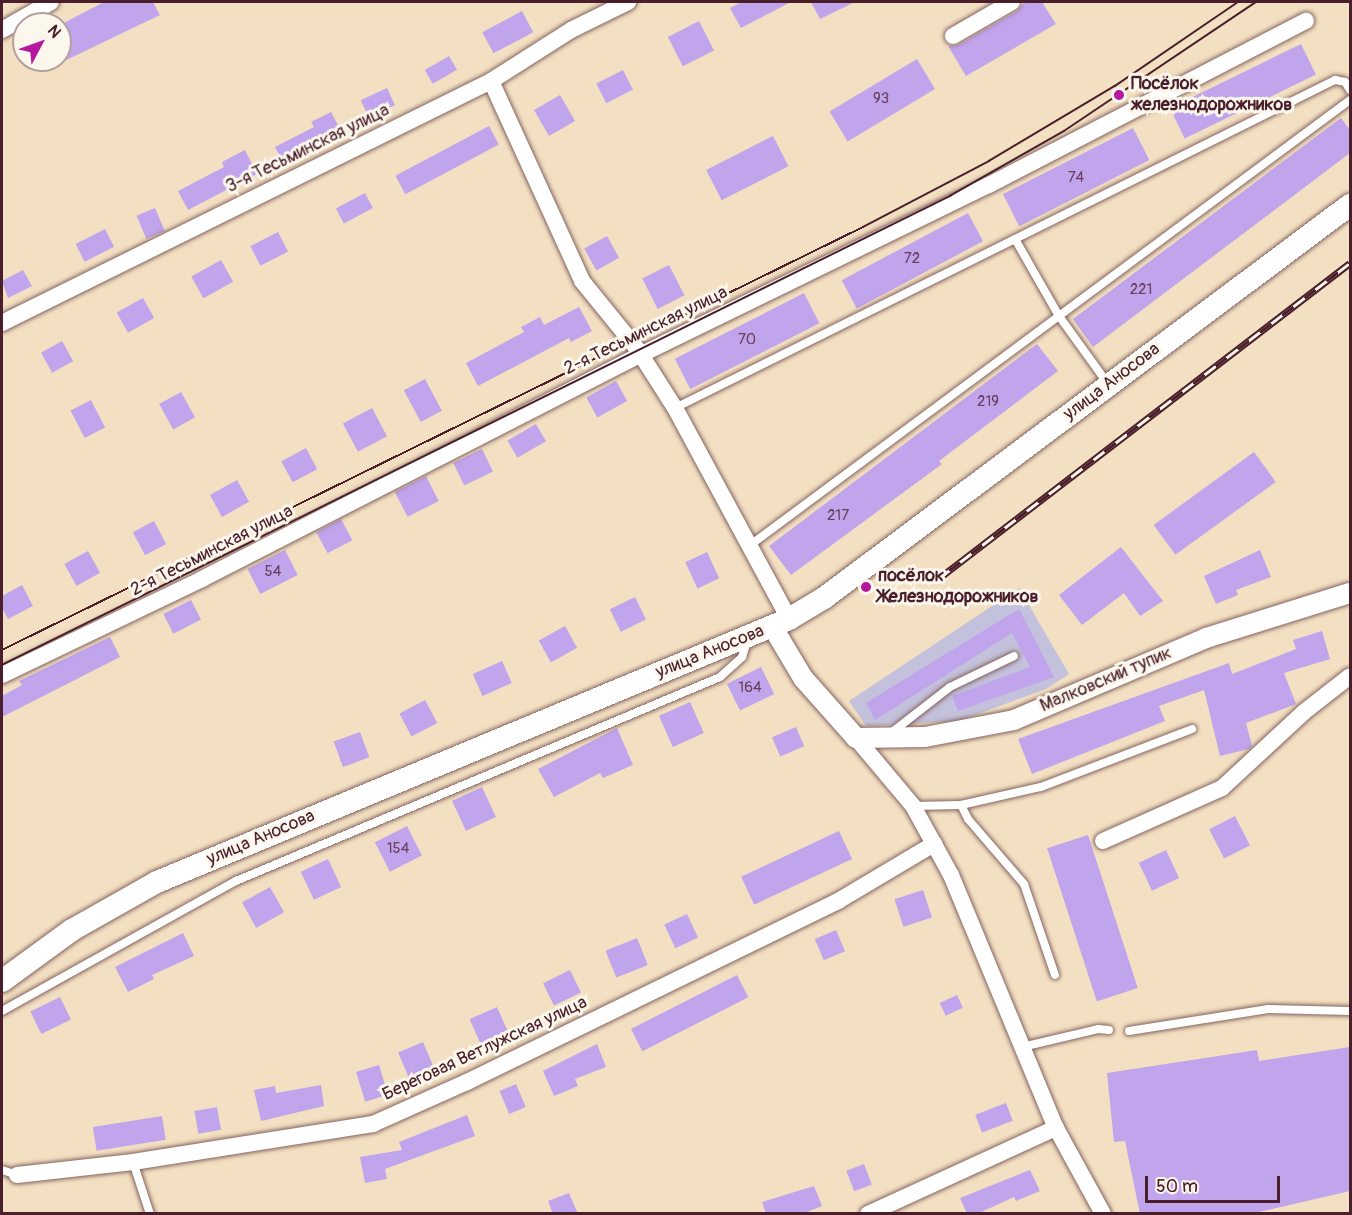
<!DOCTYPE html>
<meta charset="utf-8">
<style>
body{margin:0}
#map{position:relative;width:1352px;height:1215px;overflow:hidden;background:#f3e0c2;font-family:Pangolin,sans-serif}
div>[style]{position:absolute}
.industrial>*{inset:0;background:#c3c1db}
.building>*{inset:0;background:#c0a4ec;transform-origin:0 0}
.roads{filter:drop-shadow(0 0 2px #856360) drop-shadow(0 0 2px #856360)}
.service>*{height:8px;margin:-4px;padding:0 4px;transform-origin:4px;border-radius:4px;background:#fff}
.minor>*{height:16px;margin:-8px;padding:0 8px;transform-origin:8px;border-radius:8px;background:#fff}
.tertiary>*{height:20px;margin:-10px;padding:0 10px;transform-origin:10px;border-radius:10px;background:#fff}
.secondary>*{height:22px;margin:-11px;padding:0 11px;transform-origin:11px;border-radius:11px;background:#fff}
.tram>*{height:1.5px;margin:-0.75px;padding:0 0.75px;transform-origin:0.75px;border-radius:0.75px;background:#4a1f2b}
.rail>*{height:7px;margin-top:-3.5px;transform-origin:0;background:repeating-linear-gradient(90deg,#fbf7ec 0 14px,#4a1f2b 0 28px);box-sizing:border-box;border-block:2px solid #4a1f2b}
.dots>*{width:16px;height:16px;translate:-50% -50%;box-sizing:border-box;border:3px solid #fbf7ec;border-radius:50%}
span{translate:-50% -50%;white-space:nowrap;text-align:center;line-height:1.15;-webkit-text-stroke:6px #fbf7ec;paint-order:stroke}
.number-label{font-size:15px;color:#68405b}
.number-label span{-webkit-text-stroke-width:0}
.poi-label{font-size:18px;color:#4a1f2b;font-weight:700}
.left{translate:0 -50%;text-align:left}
.street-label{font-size:18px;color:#4a1f2b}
.frame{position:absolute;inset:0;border:3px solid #4a1f2b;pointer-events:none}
.north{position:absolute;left:12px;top:12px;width:60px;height:60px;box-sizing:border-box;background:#fbf7ec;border:2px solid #b4a19f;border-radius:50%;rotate:49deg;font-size:16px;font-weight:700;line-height:24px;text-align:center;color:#4a1f2b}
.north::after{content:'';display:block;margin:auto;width:21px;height:27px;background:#b5179e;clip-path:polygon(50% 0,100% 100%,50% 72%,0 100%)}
.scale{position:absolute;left:1145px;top:1176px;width:135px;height:27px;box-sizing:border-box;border:3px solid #4a1f2b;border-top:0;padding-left:8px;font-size:18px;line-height:21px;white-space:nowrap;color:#4a1f2b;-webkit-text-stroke:4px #fbf7ec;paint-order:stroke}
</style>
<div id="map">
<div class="industrial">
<i style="clip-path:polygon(1019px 588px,1069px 674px,1046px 689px,959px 721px,866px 726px,849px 701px)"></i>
</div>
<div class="building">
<i style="clip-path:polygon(104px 2px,153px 2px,160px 15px,60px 63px,60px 25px)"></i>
<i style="clip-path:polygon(742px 2px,791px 2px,741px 28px,730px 8px)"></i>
<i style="clip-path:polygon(811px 2px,855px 2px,820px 19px)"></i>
<i style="clip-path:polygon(1042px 2px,1056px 24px,966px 76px,948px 46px,958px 45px,1017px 11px,1025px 2px)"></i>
<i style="left:522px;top:11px;width:24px;height:45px;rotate:62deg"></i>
<i style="left:699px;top:21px;width:33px;height:35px;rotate:63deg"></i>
<i style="left:1301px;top:44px;width:34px;height:146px;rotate:64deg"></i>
<i style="left:449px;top:56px;width:16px;height:28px;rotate:60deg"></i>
<i style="left:917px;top:59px;width:35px;height:102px;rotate:59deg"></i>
<i style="left:623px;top:70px;width:22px;height:30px;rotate:63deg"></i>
<i style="left:387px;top:88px;width:19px;height:29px;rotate:65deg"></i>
<i style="left:560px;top:95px;width:30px;height:30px;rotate:60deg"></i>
<i style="clip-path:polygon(331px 112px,340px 129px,303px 148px,306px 154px,285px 165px,275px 147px,314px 127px,311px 122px)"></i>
<i style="clip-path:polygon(1341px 118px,1350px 130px,1350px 153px,1093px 347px,1073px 319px)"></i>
<i style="left:489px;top:126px;width:21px;height:106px;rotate:62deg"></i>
<i style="left:1133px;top:128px;width:36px;height:146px;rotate:63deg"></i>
<i style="left:773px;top:136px;width:34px;height:75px;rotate:63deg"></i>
<i style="clip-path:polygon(245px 150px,257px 174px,188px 210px,178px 191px,224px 167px,222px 162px)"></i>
<i style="left:365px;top:193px;width:17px;height:33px;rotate:62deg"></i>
<i style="left:155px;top:208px;width:25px;height:20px;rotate:67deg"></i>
<i style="left:968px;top:213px;width:32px;height:143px;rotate:62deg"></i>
<i style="left:105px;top:229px;width:20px;height:33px;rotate:63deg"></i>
<i style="left:278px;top:232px;width:22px;height:31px;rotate:63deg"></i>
<i style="left:607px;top:236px;width:25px;height:26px;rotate:61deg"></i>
<i style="left:221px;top:260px;width:25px;height:34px;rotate:61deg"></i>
<i style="left:669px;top:265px;width:34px;height:30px;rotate:63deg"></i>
<i style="clip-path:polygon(23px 270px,32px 286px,8px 298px,2px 281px)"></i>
<i style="left:804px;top:293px;width:34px;height:145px;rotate:63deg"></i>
<i style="left:143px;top:298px;width:23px;height:30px;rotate:61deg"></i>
<i style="clip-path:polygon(579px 307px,592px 331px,571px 342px,569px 338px,478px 386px,466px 363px,524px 332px,521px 327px,540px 317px,544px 325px)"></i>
<i style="left:62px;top:341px;width:23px;height:24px;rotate:61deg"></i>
<i style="clip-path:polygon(1037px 344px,1058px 371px,939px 461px,942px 464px,791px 575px,769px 546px)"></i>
<i style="left:425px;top:379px;width:36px;height:24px;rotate:62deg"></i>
<i style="left:616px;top:381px;width:23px;height:34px;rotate:61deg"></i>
<i style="left:181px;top:392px;width:29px;height:25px;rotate:61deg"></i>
<i style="left:91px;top:400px;width:31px;height:23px;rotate:63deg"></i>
<i style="left:372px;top:408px;width:32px;height:33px;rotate:62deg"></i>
<i style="left:536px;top:424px;width:20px;height:33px;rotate:60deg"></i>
<i style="left:306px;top:448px;width:24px;height:28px;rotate:62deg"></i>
<i style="left:482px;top:449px;width:25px;height:32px;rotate:64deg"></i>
<i style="left:1254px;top:452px;width:37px;height:124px;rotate:54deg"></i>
<i style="left:426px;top:476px;width:28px;height:35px;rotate:63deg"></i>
<i style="left:237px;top:480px;width:25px;height:31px;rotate:61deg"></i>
<i style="left:341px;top:519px;width:24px;height:28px;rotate:62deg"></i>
<i style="left:154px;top:521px;width:26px;height:24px;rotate:62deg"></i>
<i style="clip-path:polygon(1121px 547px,1163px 601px,1140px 616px,1124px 593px,1082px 625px,1059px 595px)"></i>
<i style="left:285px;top:550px;width:28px;height:42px;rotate:63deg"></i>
<i style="clip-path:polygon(1260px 550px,1271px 577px,1236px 590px,1238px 595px,1216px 604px,1204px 576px)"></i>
<i style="left:88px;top:551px;width:25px;height:27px;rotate:61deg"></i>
<i style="left:707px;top:552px;width:29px;height:24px;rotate:65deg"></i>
<i style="clip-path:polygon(22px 585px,33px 606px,8px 619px,2px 608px,2px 596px)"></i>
<i style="left:635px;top:597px;width:25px;height:28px;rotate:64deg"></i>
<i style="left:191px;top:600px;width:22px;height:31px;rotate:63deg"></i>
<i style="clip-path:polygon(1019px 609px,1054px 677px,958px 711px,952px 696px,1030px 667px,1012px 633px,875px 720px,866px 703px)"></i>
<i style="left:565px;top:626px;width:25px;height:30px;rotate:61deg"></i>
<i style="clip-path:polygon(1322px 631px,1330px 659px,1284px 673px,1296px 704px,1246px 723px,1252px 746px,1249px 749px,1220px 756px,1204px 690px,1159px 706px,1165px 721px,1032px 774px,1018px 739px,1229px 663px,1232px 674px,1296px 649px,1293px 640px)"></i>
<i style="clip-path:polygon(110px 637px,120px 657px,2px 717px,2px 696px,22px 685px,19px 681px)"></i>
<i style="left:502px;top:661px;width:24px;height:32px;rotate:66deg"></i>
<i style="left:761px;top:667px;width:30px;height:38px;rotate:64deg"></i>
<i style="left:425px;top:700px;width:26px;height:29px;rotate:62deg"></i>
<i style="left:690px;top:702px;width:34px;height:34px;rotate:66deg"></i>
<i style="left:796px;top:727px;width:21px;height:26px;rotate:67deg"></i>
<i style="clip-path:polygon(617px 728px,633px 765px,603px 778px,600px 773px,554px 797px,538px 769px)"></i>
<i style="left:360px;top:732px;width:27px;height:28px;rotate:70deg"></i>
<i style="left:482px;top:787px;width:33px;height:33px;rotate:65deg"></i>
<i style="left:1235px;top:816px;width:33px;height:29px;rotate:63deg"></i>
<i style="left:407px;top:826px;width:33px;height:36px;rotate:63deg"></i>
<i style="left:839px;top:831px;width:31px;height:108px;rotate:65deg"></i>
<i style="left:1088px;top:835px;width:161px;height:43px;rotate:72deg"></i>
<i style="left:1166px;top:850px;width:31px;height:30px;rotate:65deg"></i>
<i style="left:328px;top:859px;width:31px;height:30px;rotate:65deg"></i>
<i style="left:270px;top:887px;width:29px;height:32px;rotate:61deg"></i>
<i style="left:923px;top:890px;width:29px;height:30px;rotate:72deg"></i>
<i style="left:687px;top:914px;width:26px;height:25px;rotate:65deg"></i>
<i style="left:836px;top:930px;width:23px;height:23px;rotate:67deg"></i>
<i style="clip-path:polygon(183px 933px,194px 956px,152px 975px,154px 979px,128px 992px,115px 967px)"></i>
<i style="left:637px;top:938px;width:29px;height:34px;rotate:68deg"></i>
<i style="left:570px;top:970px;width:25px;height:30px;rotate:64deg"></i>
<i style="left:737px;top:975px;width:25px;height:119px;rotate:63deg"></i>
<i style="left:957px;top:995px;width:14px;height:19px;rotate:65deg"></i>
<i style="left:60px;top:997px;width:25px;height:33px;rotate:64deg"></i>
<i style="left:497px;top:1007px;width:30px;height:30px;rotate:66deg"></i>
<i style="left:423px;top:1042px;width:30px;height:27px;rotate:67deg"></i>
<i style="clip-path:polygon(597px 1044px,606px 1067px,575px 1079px,578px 1086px,554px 1096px,543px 1071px)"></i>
<i style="clip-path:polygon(1350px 1047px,1350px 1191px,1250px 1214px,1140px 1214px,1125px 1141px,1114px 1142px,1107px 1073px,1257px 1050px,1259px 1061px)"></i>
<i style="left:379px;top:1065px;width:31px;height:24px;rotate:73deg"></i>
<i style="left:516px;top:1084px;width:25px;height:18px;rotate:67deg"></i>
<i style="clip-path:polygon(321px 1085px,324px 1106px,261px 1121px,254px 1090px,275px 1086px,276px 1093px)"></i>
<i style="left:1006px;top:1103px;width:19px;height:33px;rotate:69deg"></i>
<i style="left:217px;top:1107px;width:23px;height:23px;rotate:80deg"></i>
<i style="clip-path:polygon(467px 1115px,475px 1136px,385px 1169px,387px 1179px,365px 1183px,360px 1157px,402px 1150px,399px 1142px)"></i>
<i style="left:162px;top:1116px;width:24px;height:70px;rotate:81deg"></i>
<i style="left:864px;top:1164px;width:22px;height:19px;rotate:69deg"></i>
<i style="clip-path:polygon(1030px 1170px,1040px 1191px,1016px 1201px,1014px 1197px,977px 1214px,967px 1214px,960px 1198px)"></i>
<i style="clip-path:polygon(814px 1186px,822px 1206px,802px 1214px,766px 1214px,762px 1202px)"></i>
<i style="clip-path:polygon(569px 1193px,578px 1214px,553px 1214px,548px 1201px)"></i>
</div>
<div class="roads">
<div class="service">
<i style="left:1015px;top:239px;width:89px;rotate:60.3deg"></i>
<i style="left:1059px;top:316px;width:84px;rotate:54.2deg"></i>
<i style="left:675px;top:408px;width:737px;rotate:-26.43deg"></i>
<i style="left:1335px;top:80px;width:10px;rotate:11deg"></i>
<i style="left:1345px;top:82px;width:9px;rotate:58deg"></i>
<i style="left:749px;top:546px;width:748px;rotate:-36.58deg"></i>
<i style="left:891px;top:733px;width:75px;rotate:-37.9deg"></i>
<i style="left:950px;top:687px;width:71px;rotate:-25.8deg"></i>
<i style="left:961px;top:805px;width:82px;rotate:-12.7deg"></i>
<i style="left:1041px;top:787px;width:162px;rotate:-21deg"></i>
<i style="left:913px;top:806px;width:48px;rotate:-1.2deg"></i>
<i style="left:961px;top:805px;width:16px;rotate:63deg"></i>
<i style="left:968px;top:819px;width:86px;rotate:49.3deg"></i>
<i style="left:1024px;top:884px;width:96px;rotate:71.2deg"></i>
<i style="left:2px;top:1011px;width:268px;rotate:-29.1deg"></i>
<i style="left:236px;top:881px;width:525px;rotate:-22.85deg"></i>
<i style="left:720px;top:677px;width:30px;rotate:-42deg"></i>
<i style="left:742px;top:657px;width:19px;rotate:-72deg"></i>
<i style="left:1129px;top:1031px;width:141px;rotate:-9deg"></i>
<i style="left:1268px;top:1009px;width:82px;rotate:1.4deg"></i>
<i style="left:1022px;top:1047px;width:78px;rotate:-13.3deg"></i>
<i style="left:1098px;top:1029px;width:11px;rotate:5deg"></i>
<i style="left:133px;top:1162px;width:55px;rotate:71.9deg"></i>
<i style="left:2px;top:1170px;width:16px;rotate:18deg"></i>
</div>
<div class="minor">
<i style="left:2px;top:30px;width:56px;rotate:-29.7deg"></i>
<i style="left:953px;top:36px;width:68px;rotate:-30deg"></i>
<i style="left:491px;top:81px;width:220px;rotate:65.5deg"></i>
<i style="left:582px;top:281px;width:89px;rotate:50.9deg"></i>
<i style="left:638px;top:350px;width:69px;rotate:57.5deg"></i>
<i style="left:675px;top:408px;width:240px;rotate:61.6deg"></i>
<i style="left:2px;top:323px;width:546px;rotate:-26.33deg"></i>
<i style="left:491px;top:81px;width:95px;rotate:-32.5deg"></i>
<i style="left:571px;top:30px;width:64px;rotate:-26.2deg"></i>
<i style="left:2px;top:675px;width:222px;rotate:-25.6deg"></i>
<i style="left:202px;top:579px;width:492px;rotate:-27.1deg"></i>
<i style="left:640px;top:355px;width:388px;rotate:-26deg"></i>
<i style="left:989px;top:185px;width:357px;rotate:-27.4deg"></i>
<i style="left:856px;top:738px;width:89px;rotate:50deg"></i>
<i style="left:913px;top:806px;width:79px;rotate:61.2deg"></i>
<i style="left:951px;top:875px;width:274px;rotate:67.5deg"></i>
<i style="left:1056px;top:1128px;width:98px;rotate:61.3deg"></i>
<i style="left:1103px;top:841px;width:130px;rotate:-24deg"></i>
<i style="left:1222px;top:788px;width:112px;rotate:-42.8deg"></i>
<i style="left:1304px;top:712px;width:58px;rotate:-38deg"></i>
<i style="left:17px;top:1175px;width:117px;rotate:-6.4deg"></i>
<i style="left:133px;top:1162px;width:243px;rotate:-9deg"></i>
<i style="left:373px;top:1124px;width:103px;rotate:-24.1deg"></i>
<i style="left:467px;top:1082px;width:413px;rotate:-26deg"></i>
<i style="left:838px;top:901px;width:112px;rotate:-30.7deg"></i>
<i style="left:868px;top:1214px;width:207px;rotate:-24.6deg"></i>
</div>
<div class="tertiary">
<i style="left:772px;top:626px;width:61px;rotate:59.2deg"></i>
<i style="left:803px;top:678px;width:80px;rotate:48.5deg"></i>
<i style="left:856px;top:738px;width:69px;rotate:-0.8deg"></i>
<i style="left:925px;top:737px;width:91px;rotate:-10.8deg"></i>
<i style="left:1014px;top:720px;width:209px;rotate:-23.1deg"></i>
<i style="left:1206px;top:638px;width:151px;rotate:-17.4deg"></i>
</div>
<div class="secondary">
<i style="left:2px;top:981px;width:87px;rotate:-36.1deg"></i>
<i style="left:72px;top:930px;width:98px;rotate:-29.5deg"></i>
<i style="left:157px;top:882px;width:685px;rotate:-22.59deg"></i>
<i style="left:789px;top:619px;width:41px;rotate:-31deg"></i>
<i style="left:824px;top:598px;width:657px;rotate:-36.77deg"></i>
</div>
</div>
<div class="tram">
<i style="left:2px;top:650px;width:959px;rotate:-26.16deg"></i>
<i style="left:863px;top:227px;width:142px;rotate:-27.6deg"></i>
<i style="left:989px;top:161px;width:147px;rotate:-30.8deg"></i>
<i style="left:1115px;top:86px;width:149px;rotate:-34.3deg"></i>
<i style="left:2px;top:665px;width:1058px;rotate:-26.32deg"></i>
<i style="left:950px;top:196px;width:131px;rotate:-29.7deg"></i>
<i style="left:1064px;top:131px;width:231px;rotate:-33.9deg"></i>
</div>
<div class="rail">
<i style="left:938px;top:579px;width:519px;rotate:-37.49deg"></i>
</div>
<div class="dots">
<i style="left:1119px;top:95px;background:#b5179e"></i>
<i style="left:866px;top:587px;background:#b5179e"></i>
</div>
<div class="number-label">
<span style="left:881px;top:99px">93</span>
<span style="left:1076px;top:178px">74</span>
<span style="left:912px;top:259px">72</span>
<span style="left:1141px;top:290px">221</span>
<span style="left:747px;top:340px">70</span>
<span style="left:988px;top:402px">219</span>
<span style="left:838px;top:516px">217</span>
<span style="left:273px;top:572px">54</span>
<span style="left:750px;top:688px">164</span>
<span style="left:398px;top:849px">154</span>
</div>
<div class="poi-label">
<span class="left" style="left:1131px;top:95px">Посёлок<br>железнодорожников</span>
<span class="left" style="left:878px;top:587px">посёлок<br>Железнодорожников</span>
</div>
<div class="street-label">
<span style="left:308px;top:149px;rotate:-26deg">3-я Тесьминская улица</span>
<span style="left:646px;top:331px;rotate:-26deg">2-я Тесьминская улица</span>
<span style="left:1112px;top:382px;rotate:-37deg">улица Аносова</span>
<span style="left:212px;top:551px;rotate:-27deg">2-я Тесьминская улица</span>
<span style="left:710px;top:652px;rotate:-22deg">улица Аносова</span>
<span style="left:1106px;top:680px;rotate:-23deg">Малковский тупик</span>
<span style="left:261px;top:838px;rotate:-23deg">улица Аносова</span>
<span style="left:485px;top:1049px;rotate:-25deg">Береговая Ветлужская улица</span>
</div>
<div class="frame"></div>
<div class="north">N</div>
<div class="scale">50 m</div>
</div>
